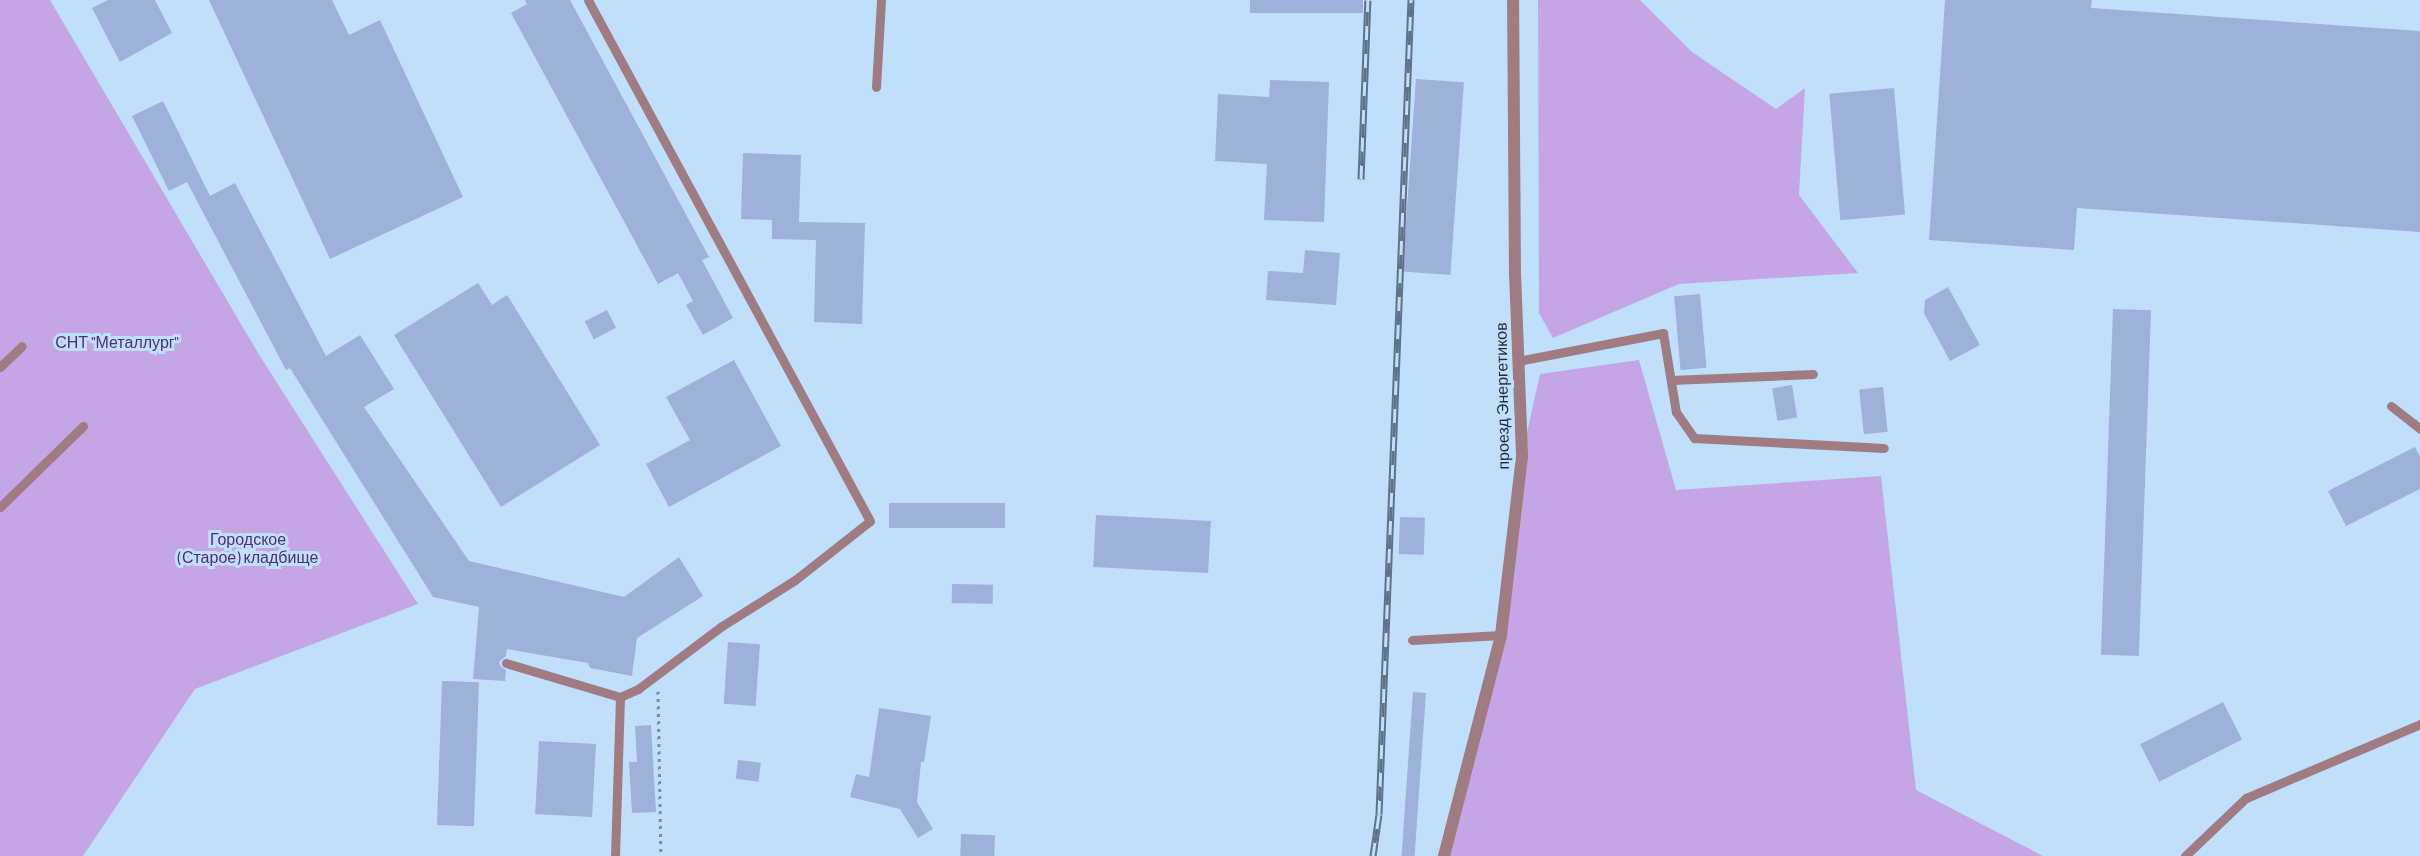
<!DOCTYPE html>
<meta charset="utf-8">
<style>
body{margin:0}
#map{position:relative;width:2420px;height:856px;overflow:hidden;background:#c0dffb;font-family:Barlow,sans-serif}
div>[style]{position:absolute}
.green>*{inset:0;background:#c4a6e7}
.building>*{inset:0;background:#9eb1da;transform-origin:0 0}
.path>*{height:3px;margin-top:-1.5px;transform-origin:0;background:repeating-linear-gradient(90deg,#768ea4 0 3px,transparent 0 7.5px)}
.service>*{height:9px;margin:-4.5px;padding:0 4.5px;transform-origin:4.5px;border-radius:4.5px;background:#9f7b82}
.minor>*{height:12px;margin:-6px;padding:0 6px;transform-origin:6px;border-radius:6px;background:#9f7b82}
.rail>*{height:7px;margin-top:-3.5px;transform-origin:0;background:repeating-linear-gradient(90deg,#c0dffb 0 14px,#5d7386 0 28px);box-sizing:border-box;border-block:2px solid #5d7386}
span{translate:-50% -50%;white-space:nowrap;text-align:center;line-height:1.15;-webkit-text-stroke:6px #c0dffb;paint-order:stroke}
.park-label{font-size:16px;color:#542b79}
.street-label{font-size:16px;color:#1c2b38}
</style>
<div id="map">
<div class="green">
<i style="clip-path:polygon(0 0,50px 0,258px 353px,418px 604px,195px 689px,83px 856px,0 856px)"></i>
<i style="clip-path:polygon(1538px 0,1640px 0,1692px 52px,1776px 109px,1805px 88px,1799px 195px,1858px 273px,1679px 284px,1553px 338px,1539px 313px)"></i>
<i style="clip-path:polygon(1639px 360px,1676px 490px,1881px 476px,1916px 790px,2043px 856px,1444px 856px,1501px 635px,1522px 455px,1540px 374px)"></i>
</div>
<div class="building">
<i style="clip-path:polygon(108px 0,155px 0,172px 33px,120px 62px,92px 8px)"></i>
<i style="clip-path:polygon(209px 0,332px 0,349px 35px,380px 20px,463px 197px,330px 259px)"></i>
<i style="clip-path:polygon(525px 0,570px 0,709px 257px,702px 260px,733px 318px,703px 335px,686px 305px,693px 301px,678px 273px,658px 284px,511px 13px,527px 4px)"></i>
<i style="left:1250px;top:0;width:113px;height:13px"></i>
<i style="clip-path:polygon(1945px 0,2092px 0,2091px 8px,2420px 31px,2420px 232px,2077px 208px,2074px 250px,1929px 240px)"></i>
<i style="left:1416px;top:79px;width:48px;height:193px;rotate:4deg"></i>
<i style="clip-path:polygon(1270px 80px,1329px 82px,1324px 222px,1264px 220px,1267px 164px,1215px 161px,1218px 94px,1269px 97px)"></i>
<i style="left:1894px;top:88px;width:127px;height:65px;rotate:85deg"></i>
<i style="clip-path:polygon(163px 101px,210px 196px,235px 183px,326px 356px,360px 335px,394px 389px,364px 407px,469px 561px,624px 597px,679px 557px,703px 596px,637px 638px,632px 676px,590px 668px,588px 663px,507px 649px,506px 656px,499px 662px,501px 667px,506px 670px,505px 681px,473px 679px,479px 607px,433px 597px,290px 368px,286px 370px,187px 182px,169px 191px,132px 116px)"></i>
<i style="clip-path:polygon(743px 153px,801px 155px,799px 222px,865px 223px,862px 324px,814px 322px,816px 240px,772px 239px,772px 220px,741px 219px)"></i>
<i style="clip-path:polygon(1305px 250px,1340px 253px,1336px 305px,1266px 300px,1268px 271px,1303px 273px)"></i>
<i style="clip-path:polygon(478px 283px,492px 305px,507px 295px,600px 445px,501px 507px,394px 335px)"></i>
<i style="clip-path:polygon(1948px 287px,1980px 345px,1950px 361px,1924px 313px,1925px 300px)"></i>
<i style="left:1700px;top:294px;width:74px;height:26px;rotate:85deg"></i>
<i style="left:2113px;top:309px;width:38px;height:346px;rotate:2deg"></i>
<i style="left:607px;top:310px;width:20px;height:25px;rotate:63deg"></i>
<i style="clip-path:polygon(734px 360px,781px 446px,669px 507px,646px 464px,690px 440px,666px 397px)"></i>
<i style="left:1792px;top:385px;width:33px;height:20px;rotate:81deg"></i>
<i style="left:1883px;top:387px;width:45px;height:24px;rotate:84deg"></i>
<i style="clip-path:polygon(2415px 447px,2420px 457px,2420px 489px,2346px 526px,2328px 491px)"></i>
<i style="left:889px;top:503px;width:116px;height:25px"></i>
<i style="left:1096px;top:515px;width:115px;height:52px;rotate:3deg"></i>
<i style="left:1400px;top:517px;width:25px;height:37px;rotate:2deg"></i>
<i style="left:952px;top:584px;width:41px;height:19px;rotate:1deg"></i>
<i style="left:728px;top:642px;width:32px;height:62px;rotate:4deg"></i>
<i style="left:442px;top:681px;width:37px;height:144px;rotate:2deg"></i>
<i style="left:1413px;top:692px;width:13px;height:165px;rotate:4deg"></i>
<i style="left:2223px;top:702px;width:42px;height:93px;rotate:63deg"></i>
<i style="clip-path:polygon(879px 708px,931px 716px,924px 762px,921px 762px,917px 802px,933px 829px,918px 838px,900px 809px,850px 797px,856px 774px,869px 777px)"></i>
<i style="clip-path:polygon(651px 725px,656px 812px,632px 813px,629px 762px,637px 762px,635px 726px)"></i>
<i style="left:539px;top:741px;width:57px;height:73px;rotate:3deg"></i>
<i style="left:738px;top:760px;width:23px;height:19px;rotate:7deg"></i>
<i style="left:961px;top:834px;width:34px;height:22px;rotate:2deg"></i>
</div>
<div class="path">
<i style="left:658px;top:691px;width:165px;rotate:89deg"></i>
</div>
<div class="service">
<i style="left:876px;top:87px;width:87px;rotate:-86.7deg"></i>
<i style="left:1518px;top:361px;width:148px;rotate:-10.9deg"></i>
<i style="left:1663px;top:333px;width:80px;rotate:80.7deg"></i>
<i style="left:1676px;top:412px;width:32px;rotate:55deg"></i>
<i style="left:1694px;top:438px;width:190px;rotate:3deg"></i>
<i style="left:0;top:367px;width:30px;rotate:-44deg"></i>
<i style="left:1671px;top:380px;width:142px;rotate:-2.4deg"></i>
<i style="left:2391px;top:406px;width:37px;rotate:38deg"></i>
<i style="left:0;top:507px;width:116px;rotate:-44.3deg"></i>
<i style="left:1412px;top:640px;width:89px;rotate:-3.2deg"></i>
<i style="left:506px;top:663px;width:119px;rotate:16.6deg"></i>
<i style="left:620px;top:697px;width:20px;rotate:-24deg"></i>
<i style="left:638px;top:689px;width:105px;rotate:-36.9deg"></i>
<i style="left:722px;top:626px;width:86px;rotate:-32.2deg"></i>
<i style="left:795px;top:580px;width:95px;rotate:-38.2deg"></i>
<i style="left:870px;top:521px;width:592px;rotate:-118.43deg"></i>
<i style="left:615px;top:856px;width:159px;rotate:-88.2deg"></i>
<i style="left:2185px;top:856px;width:84px;rotate:-43.6deg"></i>
<i style="left:2246px;top:798px;width:189px;rotate:-23deg"></i>
</div>
<div class="minor">
<i style="left:1444px;top:856px;width:228px;rotate:-75.5deg"></i>
<i style="left:1501px;top:635px;width:181px;rotate:-83.3deg"></i>
<i style="left:1522px;top:455px;width:180px;rotate:-92.2deg"></i>
<i style="left:1515px;top:275px;width:275px;rotate:-90.4deg"></i>
</div>
<div class="rail">
<i style="left:1361px;top:179px;width:179px;rotate:-87.8deg"></i>
<i style="left:1373px;top:856px;width:42px;rotate:-81.9deg"></i>
<i style="left:1379px;top:814px;width:815px;rotate:-87.75deg"></i>
</div>
<div class="park-label">
<span style="left:117px;top:342px">СНТ "Металлург"</span>
<span style="left:248px;top:548px">Городское<br>(Старое) кладбище</span>
</div>
<div class="street-label">
<span style="left:1502px;top:396px;rotate:-91deg">проезд Энергетиков</span>
</div>
</div>
